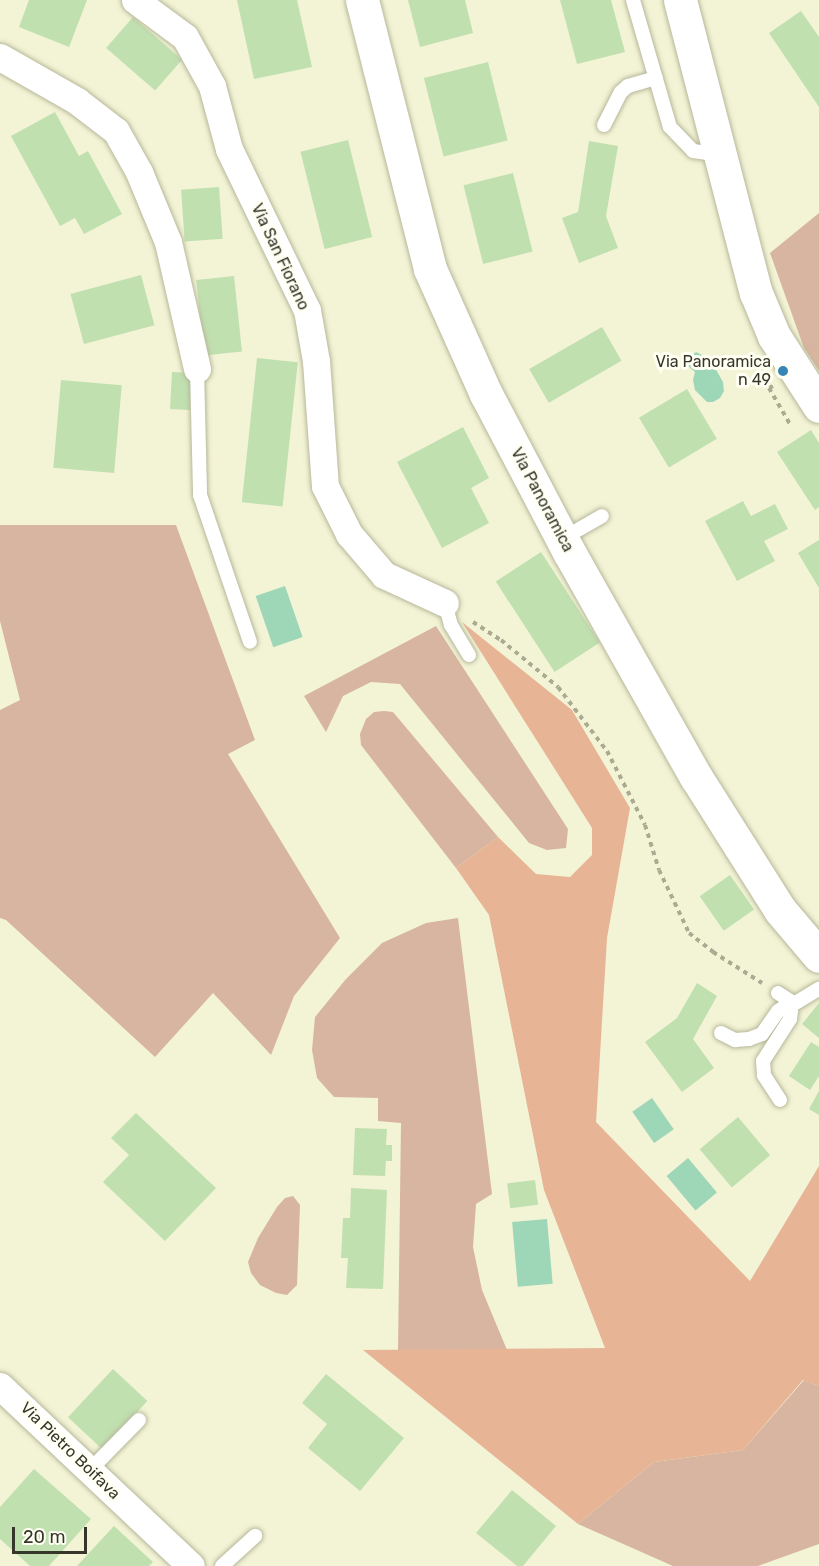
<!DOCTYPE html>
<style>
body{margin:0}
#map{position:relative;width:819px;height:1566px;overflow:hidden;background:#f3f3d5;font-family:Rubik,sans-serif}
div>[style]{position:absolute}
.green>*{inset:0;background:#d8b5a0}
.forest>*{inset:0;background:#e7b596}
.water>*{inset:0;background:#9ed6b8;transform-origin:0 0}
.building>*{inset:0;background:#c1e0b0;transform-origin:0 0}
.path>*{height:4px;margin-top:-2px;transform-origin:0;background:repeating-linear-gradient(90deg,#abab94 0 4.5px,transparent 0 9px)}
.roads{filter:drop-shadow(0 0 2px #b7b79b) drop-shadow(0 0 2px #b7b79b)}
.service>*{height:14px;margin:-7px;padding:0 7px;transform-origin:7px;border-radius:7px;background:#fff}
.minor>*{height:27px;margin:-13.5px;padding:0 13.5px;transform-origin:13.5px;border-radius:13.5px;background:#fff}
.tertiary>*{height:33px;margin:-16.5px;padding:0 16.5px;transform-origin:16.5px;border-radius:16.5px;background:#fff}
.dots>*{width:16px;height:16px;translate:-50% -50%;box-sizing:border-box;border:3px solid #fffff3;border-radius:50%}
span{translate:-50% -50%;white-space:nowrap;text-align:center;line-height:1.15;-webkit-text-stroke:6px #fffff3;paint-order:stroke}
.street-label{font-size:16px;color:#36362a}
.poi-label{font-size:16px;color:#36362a}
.right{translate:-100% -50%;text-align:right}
.scale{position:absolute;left:12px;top:1527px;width:75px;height:27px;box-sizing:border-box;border:3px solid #36362a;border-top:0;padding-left:8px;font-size:18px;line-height:21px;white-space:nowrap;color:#36362a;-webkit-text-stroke:4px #fffff3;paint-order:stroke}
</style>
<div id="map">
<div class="green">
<i style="clip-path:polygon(819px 213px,819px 371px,804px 348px,770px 253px)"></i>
<i style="clip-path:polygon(0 525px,176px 525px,255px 740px,228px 754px,340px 938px,294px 996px,271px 1055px,213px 993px,155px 1057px,6px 920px,0 918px,0 710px,20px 700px,0 621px)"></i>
<i style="clip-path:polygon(436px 626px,568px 829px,566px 848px,547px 850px,529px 843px,400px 684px,371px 682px,343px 696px,326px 732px,304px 696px)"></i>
<i style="clip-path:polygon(384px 711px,393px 712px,498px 837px,456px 868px,361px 745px,360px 734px,366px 719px,374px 712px)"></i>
<i style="clip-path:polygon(458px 918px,492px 1194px,476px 1204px,473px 1247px,482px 1290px,507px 1350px,398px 1350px,401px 1123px,378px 1121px,378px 1098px,334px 1097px,317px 1078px,312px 1050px,315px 1017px,346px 979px,382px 943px,426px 923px)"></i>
<i style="clip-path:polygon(293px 1196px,300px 1205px,297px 1285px,287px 1295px,276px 1293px,260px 1285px,251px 1273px,248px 1262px,258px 1238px,277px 1207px,285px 1198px)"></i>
<i style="clip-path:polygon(804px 1380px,819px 1386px,819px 1544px,758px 1566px,673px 1566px,578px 1524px,654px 1462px,743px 1450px)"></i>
</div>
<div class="forest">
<i style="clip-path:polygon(462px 622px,572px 710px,630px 808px,607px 938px,596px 1122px,750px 1281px,819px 1166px,819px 1386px,803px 1380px,743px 1450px,654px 1462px,578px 1524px,363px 1350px,605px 1348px,544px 1190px,489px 915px,456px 868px,498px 837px,536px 874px,570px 877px,592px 855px,592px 828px)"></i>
</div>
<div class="water">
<i style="clip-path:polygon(696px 352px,710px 359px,723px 382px,724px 391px,720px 398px,713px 402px,707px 402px,695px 390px,693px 380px,695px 372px,688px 366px,688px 359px)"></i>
<i style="left:285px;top:586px;width:54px;height:31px;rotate:71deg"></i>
<i style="left:652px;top:1098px;width:38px;height:24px;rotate:55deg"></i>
<i style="left:688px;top:1158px;width:45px;height:28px;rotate:50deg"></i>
<i style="left:547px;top:1219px;width:65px;height:35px;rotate:85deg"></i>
</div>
<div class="building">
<i style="clip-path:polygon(29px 0,87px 0,69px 47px,19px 27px)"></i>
<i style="clip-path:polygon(237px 0,297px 0,312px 67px,254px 79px)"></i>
<i style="clip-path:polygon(408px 0,465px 0,473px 33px,420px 47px)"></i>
<i style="clip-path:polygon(560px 0,611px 0,625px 52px,577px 64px)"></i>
<i style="clip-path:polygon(801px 11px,819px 37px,819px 107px,769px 33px)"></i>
<i style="left:133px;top:17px;width:65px;height:41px;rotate:41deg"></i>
<i style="left:488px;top:62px;width:81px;height:66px;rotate:76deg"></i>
<i style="clip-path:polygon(55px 112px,79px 156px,88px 151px,122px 214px,84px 234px,75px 218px,60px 226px,11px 136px)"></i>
<i style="left:348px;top:140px;width:100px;height:49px;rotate:76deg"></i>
<i style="clip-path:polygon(589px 141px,618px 146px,606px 216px,618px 248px,579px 263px,562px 218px,578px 212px)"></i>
<i style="left:513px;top:173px;width:81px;height:51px;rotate:76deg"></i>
<i style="left:219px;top:187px;width:52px;height:38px;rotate:86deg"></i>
<i style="left:141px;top:275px;width:52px;height:73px;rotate:75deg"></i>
<i style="left:234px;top:276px;width:76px;height:38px;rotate:84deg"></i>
<i style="left:602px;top:327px;width:39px;height:84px;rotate:60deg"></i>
<i style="left:257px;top:358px;width:41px;height:145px;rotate:6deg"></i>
<i style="left:172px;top:372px;width:20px;height:37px;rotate:3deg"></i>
<i style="left:61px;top:380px;width:61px;height:88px;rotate:5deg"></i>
<i style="left:687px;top:389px;width:58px;height:56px;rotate:59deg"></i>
<i style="clip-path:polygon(463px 427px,489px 478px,471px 488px,489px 523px,442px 548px,397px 462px)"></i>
<i style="clip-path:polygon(811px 430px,819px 443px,819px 507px,815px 510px,777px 452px)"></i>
<i style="clip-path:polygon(743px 501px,751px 516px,775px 504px,788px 529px,764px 541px,775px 561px,737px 581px,705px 521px)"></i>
<i style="clip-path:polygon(819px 540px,819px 588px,798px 553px)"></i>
<i style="left:541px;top:552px;width:108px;height:54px;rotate:57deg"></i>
<i style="left:730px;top:875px;width:42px;height:37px;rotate:55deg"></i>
<i style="clip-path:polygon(697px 983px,717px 996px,693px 1039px,714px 1068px,682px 1092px,645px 1042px,677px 1018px)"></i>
<i style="clip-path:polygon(819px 1003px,819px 1038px,802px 1024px)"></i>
<i style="clip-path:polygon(811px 1042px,819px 1047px,819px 1076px,810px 1090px,789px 1076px)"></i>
<i style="clip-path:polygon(819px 1091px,819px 1115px,809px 1109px)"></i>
<i style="clip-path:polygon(136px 1113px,216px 1188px,165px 1241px,103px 1182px,129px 1155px,111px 1138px)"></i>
<i style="left:738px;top:1117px;width:50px;height:50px;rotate:50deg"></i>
<i style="clip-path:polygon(355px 1128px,387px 1129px,386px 1145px,392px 1145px,392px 1161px,386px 1161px,385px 1176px,353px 1175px)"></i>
<i style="left:535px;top:1180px;width:25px;height:28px;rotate:83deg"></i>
<i style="clip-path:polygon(351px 1188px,387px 1190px,383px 1289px,346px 1288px,348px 1258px,341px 1258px,343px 1218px,350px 1218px)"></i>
<i style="left:113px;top:1369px;width:47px;height:66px;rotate:43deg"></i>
<i style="clip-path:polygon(326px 1374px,404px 1438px,360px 1491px,308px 1448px,327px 1424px,302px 1403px)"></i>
<i style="clip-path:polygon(34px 1469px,91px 1519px,49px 1566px,30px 1566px,0 1539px,0 1507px)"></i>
<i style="clip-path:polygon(512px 1490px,556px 1526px,523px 1566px,517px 1566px,476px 1533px)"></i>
<i style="clip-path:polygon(114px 1526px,153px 1562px,149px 1566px,77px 1566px)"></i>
</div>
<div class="path">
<i style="left:773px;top:386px;width:4px;rotate:153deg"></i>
<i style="left:769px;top:388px;width:44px;rotate:59.9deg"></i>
<i style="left:473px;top:622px;width:33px;rotate:33deg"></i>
<i style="left:501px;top:640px;width:74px;rotate:39.5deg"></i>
<i style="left:558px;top:687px;width:81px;rotate:52.6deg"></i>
<i style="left:607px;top:751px;width:83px;rotate:62.8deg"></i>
<i style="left:645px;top:825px;width:47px;rotate:72.7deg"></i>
<i style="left:659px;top:870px;width:70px;rotate:64.5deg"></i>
<i style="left:689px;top:933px;width:31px;rotate:38deg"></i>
<i style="left:713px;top:952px;width:58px;rotate:32.3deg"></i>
</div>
<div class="roads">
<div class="service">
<i style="left:633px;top:0;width:132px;rotate:73.8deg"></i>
<i style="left:670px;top:127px;width:33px;rotate:46deg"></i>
<i style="left:693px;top:151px;width:27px;rotate:8deg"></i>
<i style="left:604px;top:125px;width:37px;rotate:-63deg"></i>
<i style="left:621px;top:92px;width:9px;rotate:-41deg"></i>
<i style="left:628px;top:86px;width:29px;rotate:-16deg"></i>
<i style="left:197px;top:369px;width:126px;rotate:88.6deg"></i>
<i style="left:200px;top:495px;width:155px;rotate:71.2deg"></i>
<i style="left:562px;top:539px;width:46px;rotate:-29.9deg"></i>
<i style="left:445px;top:603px;width:23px;rotate:75deg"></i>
<i style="left:451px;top:625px;width:35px;rotate:59deg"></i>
<i style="left:778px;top:993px;width:17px;rotate:33deg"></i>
<i style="left:792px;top:1002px;width:5px"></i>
<i style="left:797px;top:1002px;width:26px;rotate:-31deg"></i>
<i style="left:721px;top:1033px;width:16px;rotate:27deg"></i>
<i style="left:735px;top:1040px;width:14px;rotate:-4deg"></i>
<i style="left:749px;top:1039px;width:14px;rotate:-21deg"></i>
<i style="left:762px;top:1034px;width:28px;rotate:-55deg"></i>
<i style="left:778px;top:1011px;width:17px;rotate:-33deg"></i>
<i style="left:780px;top:1100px;width:30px;rotate:-123deg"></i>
<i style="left:764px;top:1075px;width:14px;rotate:-94deg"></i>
<i style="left:763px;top:1061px;width:50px;rotate:-57.3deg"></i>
<i style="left:790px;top:1019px;width:17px;rotate:-83deg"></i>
<i style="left:90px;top:1470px;width:70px;rotate:-45.6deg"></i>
<i style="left:222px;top:1566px;width:45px;rotate:-42.3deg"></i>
</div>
<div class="minor">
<i style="left:135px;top:0;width:62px;rotate:36.5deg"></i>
<i style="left:185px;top:37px;width:56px;rotate:61.1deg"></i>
<i style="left:212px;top:86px;width:65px;rotate:74.9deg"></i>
<i style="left:229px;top:149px;width:179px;rotate:64.2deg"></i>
<i style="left:307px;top:310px;width:52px;rotate:80deg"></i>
<i style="left:316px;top:361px;width:125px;rotate:85.9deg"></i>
<i style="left:325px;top:486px;width:54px;rotate:63.4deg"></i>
<i style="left:349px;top:534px;width:54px;rotate:49.5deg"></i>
<i style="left:384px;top:575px;width:67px;rotate:24.7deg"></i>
<i style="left:0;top:57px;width:89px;rotate:29.7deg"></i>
<i style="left:77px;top:101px;width:49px;rotate:37.6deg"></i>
<i style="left:116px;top:131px;width:47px;rotate:60.7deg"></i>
<i style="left:139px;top:172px;width:76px;rotate:67.5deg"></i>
<i style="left:168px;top:242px;width:130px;rotate:77.1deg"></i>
<i style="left:0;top:1386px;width:262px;rotate:43.3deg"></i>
</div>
<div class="tertiary">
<i style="left:362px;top:0;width:277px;rotate:75.8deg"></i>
<i style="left:430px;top:269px;width:137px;rotate:65.9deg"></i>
<i style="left:486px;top:394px;width:178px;rotate:62.3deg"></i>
<i style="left:569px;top:552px;width:258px;rotate:60.6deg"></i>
<i style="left:696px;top:777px;width:157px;rotate:57.7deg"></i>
<i style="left:780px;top:910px;width:60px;rotate:49.7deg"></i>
<i style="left:680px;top:0;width:303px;rotate:75.5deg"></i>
<i style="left:756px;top:293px;width:47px;rotate:67.3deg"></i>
<i style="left:774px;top:336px;width:83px;rotate:57.3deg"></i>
</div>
</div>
<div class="dots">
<i style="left:783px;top:371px;background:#3784b7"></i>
</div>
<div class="street-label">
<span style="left:280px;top:257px;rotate:65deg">Via San Fiorano</span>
<span style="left:542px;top:500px;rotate:62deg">Via Panoramica</span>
<span style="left:70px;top:1451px;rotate:44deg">Via Pietro Boifava</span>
</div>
<div class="poi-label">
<span class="right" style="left:771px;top:371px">Via Panoramica<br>n 49</span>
</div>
<div class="scale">20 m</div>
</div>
